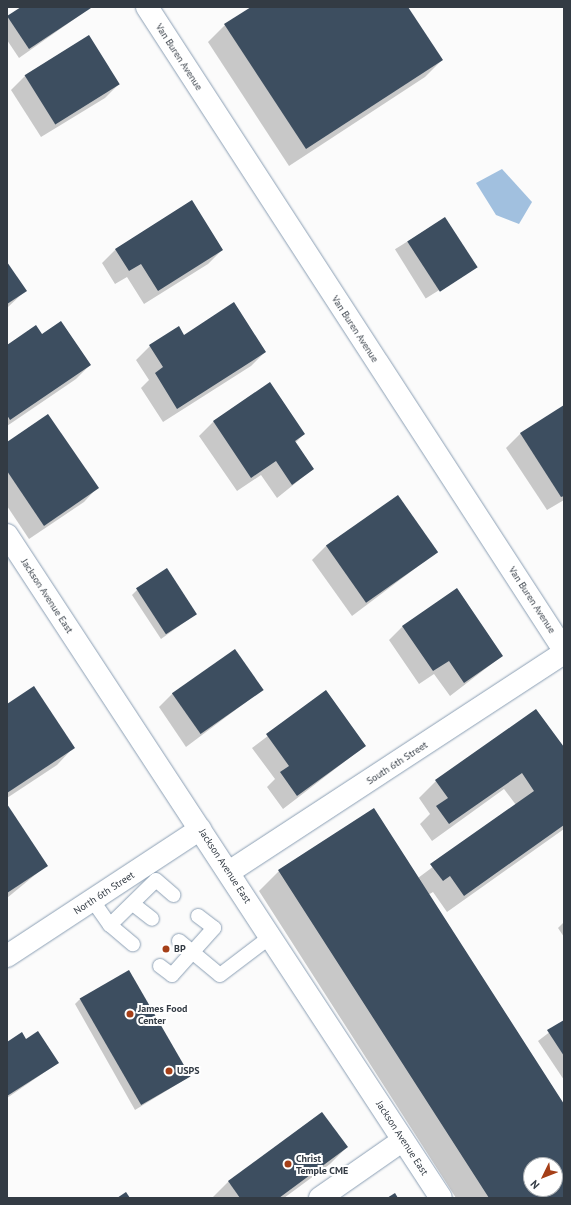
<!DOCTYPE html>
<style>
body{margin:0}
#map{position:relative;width:571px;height:1205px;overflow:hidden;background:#fbfbfb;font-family:"PT Sans",sans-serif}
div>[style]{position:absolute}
.water>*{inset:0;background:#a1c0df}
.shadow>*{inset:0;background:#0003;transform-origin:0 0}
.building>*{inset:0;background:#3d4e60;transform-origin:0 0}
.roads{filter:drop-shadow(0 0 1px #8b9fb4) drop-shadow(0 0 1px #8b9fb4)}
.service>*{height:14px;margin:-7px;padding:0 7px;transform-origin:7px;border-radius:7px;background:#fff}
.minor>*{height:22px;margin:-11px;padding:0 11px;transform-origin:11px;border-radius:11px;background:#fff}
.secondary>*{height:22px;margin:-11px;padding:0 11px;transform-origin:11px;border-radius:11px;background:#fff}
.dots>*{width:11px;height:11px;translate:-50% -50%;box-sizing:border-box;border:2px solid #fff;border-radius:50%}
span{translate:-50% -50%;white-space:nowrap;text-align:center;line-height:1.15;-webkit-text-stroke:4px #fff;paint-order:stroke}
.street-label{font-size:10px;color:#333b44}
.poi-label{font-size:10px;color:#333b44;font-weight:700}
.left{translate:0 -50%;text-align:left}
.frame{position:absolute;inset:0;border:8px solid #333b44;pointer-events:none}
.north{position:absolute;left:523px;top:1157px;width:40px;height:40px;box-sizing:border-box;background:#fff;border:1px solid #adb1b4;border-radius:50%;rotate:227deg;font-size:11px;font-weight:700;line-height:16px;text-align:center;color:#333b44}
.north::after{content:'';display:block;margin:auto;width:14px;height:18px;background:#a53f18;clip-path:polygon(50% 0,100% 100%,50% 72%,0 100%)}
</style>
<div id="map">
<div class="water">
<i style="clip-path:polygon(502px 169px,532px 202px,519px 224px,496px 215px,476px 183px)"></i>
</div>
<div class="shadow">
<i style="clip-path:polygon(23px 7px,89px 7px,90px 8px,19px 58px,7px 40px,7px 18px)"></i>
<i style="clip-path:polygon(253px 7px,407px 7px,442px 60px,425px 77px,289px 166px,208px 42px,225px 25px)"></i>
<i style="clip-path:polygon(89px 36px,119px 84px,105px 98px,41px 137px,11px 90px,25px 76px)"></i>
<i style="left:445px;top:218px;width:58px;height:59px;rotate:58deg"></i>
<i style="clip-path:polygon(116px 249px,222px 250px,208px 264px,144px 304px,127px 277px,115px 284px,102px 263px)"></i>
<i style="clip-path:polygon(7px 263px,25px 291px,7px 308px)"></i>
<i style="clip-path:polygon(42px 335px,90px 365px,76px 379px,7px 426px,7px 346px)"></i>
<i style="clip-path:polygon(184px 336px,265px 352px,251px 366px,163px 422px,141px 388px,149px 380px,136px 360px,150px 346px)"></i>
<i style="clip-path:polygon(270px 384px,304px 434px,295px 443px,313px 469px,277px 498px,261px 475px,237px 491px,199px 436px,213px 422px)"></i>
<i style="clip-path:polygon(564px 406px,564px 500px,547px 510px,506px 448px,520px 434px)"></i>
<i style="clip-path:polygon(7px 443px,97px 488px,84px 502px,29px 539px,7px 506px)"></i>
<i style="clip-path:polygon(398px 496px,437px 552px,352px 616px,312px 560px,326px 546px)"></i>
<i style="clip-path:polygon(137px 590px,196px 614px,161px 639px,132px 595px)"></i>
<i style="clip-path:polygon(403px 626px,502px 656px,450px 696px,434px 674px,419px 684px,389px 640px)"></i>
<i style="clip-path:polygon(262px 690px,186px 747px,159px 707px,173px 693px)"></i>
<i style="clip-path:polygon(326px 692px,365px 746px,283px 809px,267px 787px,275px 779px,252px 748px)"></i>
<i style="clip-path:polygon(7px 705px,73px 748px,57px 765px,7px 798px)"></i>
<i style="clip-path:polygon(evenodd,564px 749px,564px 829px,447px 912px,433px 892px,428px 895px,564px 1106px,564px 1198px,456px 1198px,259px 891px,279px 871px,418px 878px,516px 805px,504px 789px,432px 841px,420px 824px,430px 814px,419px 798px,436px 781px,564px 749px,531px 1165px,555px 1165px,555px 1189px,531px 1189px,531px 1165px)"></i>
<i style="clip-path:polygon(7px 806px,47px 865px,7px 898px)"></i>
<i style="clip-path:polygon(564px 922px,564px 937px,558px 928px)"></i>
<i style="clip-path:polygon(80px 999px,189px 1077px,135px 1110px,75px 1004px)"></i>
<i style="clip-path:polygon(564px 1021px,564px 1080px,538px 1041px)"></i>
<i style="clip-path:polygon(25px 1040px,58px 1063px,7px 1098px,7px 1043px)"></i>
<i style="clip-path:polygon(321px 1113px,347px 1147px,330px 1164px,284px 1198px,212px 1198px,228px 1182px)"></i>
</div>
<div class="building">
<i style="clip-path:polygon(21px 7px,90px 7px,91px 8px,29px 49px,7px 16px)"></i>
<i style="clip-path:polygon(251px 7px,408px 7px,443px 60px,306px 149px,224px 24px)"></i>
<i style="left:89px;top:35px;width:58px;height:76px;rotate:58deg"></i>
<i style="clip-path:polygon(192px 200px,223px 250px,158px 291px,141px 264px,129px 271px,115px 249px)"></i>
<i style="left:445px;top:217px;width:60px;height:45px;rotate:57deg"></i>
<i style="clip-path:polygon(7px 262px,27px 291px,7px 304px)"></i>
<i style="clip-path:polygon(234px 302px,266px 352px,177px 409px,155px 373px,163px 367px,149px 345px,179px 326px,184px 335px)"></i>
<i style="clip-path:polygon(61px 321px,91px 365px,10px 420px,7px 415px,7px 345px,36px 325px,42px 334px)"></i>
<i style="clip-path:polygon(270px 382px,305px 434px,295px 441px,314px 469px,292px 485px,276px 461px,251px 478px,213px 421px)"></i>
<i style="clip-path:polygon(564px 405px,564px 496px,561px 497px,520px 433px)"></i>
<i style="clip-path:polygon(48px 414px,99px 488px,44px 526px,7px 471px,7px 442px)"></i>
<i style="left:398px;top:495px;width:70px;height:88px;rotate:55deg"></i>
<i style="left:167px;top:568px;width:55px;height:37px;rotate:57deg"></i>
<i style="clip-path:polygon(457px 588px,503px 656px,464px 683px,449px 661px,433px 671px,402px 626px)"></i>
<i style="left:235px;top:649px;width:50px;height:77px;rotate:55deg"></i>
<i style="clip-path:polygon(34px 686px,75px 748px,7px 793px,7px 704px)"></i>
<i style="clip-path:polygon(326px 690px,366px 746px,297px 796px,280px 772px,289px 766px,266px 734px)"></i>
<i style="clip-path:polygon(536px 709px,564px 747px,564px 825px,464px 896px,450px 876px,443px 881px,430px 864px,534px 791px,522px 773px,449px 824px,436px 806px,448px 798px,435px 780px)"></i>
<i style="clip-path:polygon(7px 804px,48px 866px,7px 893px)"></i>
<i style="clip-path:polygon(evenodd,374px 808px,564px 1104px,564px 1198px,489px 1198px,278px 870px,374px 808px,531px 1165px,555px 1165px,555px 1189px,531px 1189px,531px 1165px)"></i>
<i style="left:129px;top:970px;width:123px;height:57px;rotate:60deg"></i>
<i style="clip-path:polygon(564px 1020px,564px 1056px,547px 1030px)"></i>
<i style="clip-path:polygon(38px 1031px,59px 1063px,7px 1096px,7px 1042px,22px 1032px,26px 1039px)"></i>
<i style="clip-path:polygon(322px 1112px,348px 1147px,279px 1198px,240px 1198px,228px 1181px)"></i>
<i style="clip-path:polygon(126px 1192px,130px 1198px,117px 1198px)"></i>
<i style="clip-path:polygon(395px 1193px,398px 1198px,387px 1198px)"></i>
</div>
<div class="roads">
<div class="service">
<i style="left:93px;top:901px;width:29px;rotate:55deg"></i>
<i style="left:110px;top:925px;width:30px;rotate:40deg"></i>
<i style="left:133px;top:904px;width:24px;rotate:38deg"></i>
<i style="left:110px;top:925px;width:64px;rotate:-44.4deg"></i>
<i style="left:156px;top:880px;width:23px;rotate:41deg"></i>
<i style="left:179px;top:941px;width:53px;rotate:39.7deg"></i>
<i style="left:220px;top:975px;width:63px;rotate:-37.2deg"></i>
<i style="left:160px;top:966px;width:15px;rotate:37deg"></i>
<i style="left:172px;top:975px;width:63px;rotate:-48.2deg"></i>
<i style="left:214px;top:928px;width:20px;rotate:-143deg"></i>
</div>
<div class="minor">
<i style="left:147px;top:7px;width:766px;rotate:57.04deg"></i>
<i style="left:229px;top:872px;width:400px;rotate:-33.2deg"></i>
<i style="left:7px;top:956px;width:231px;rotate:-33.3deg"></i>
<i style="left:320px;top:1198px;width:101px;rotate:-34.9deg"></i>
</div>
<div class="secondary">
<i style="left:7px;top:535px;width:792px;rotate:56.79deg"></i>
</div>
</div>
<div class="dots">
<i style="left:166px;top:949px;background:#a53f18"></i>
<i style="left:130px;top:1014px;background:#a53f18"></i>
<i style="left:169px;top:1071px;background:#a53f18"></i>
<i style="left:288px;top:1164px;background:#a53f18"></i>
</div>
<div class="street-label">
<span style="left:179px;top:57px;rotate:57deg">Van Buren Avenue</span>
<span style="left:355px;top:329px;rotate:57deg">Van Buren Avenue</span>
<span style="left:47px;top:596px;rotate:57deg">Jackson Avenue East</span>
<span style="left:532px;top:600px;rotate:57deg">Van Buren Avenue</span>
<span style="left:397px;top:763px;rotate:-33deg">South 6th Street</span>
<span style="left:225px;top:866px;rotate:57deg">Jackson Avenue East</span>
<span style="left:104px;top:893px;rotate:-33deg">North 6th Street</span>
<span style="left:402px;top:1138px;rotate:57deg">Jackson Avenue East</span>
</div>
<div class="poi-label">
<span class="left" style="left:174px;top:949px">BP</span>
<span class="left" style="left:138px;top:1014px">James Food<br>Center</span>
<span class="left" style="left:177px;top:1071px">USPS</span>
<span class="left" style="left:296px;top:1164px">Christ<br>Temple CME</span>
</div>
<div class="frame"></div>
<div class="north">N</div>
</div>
